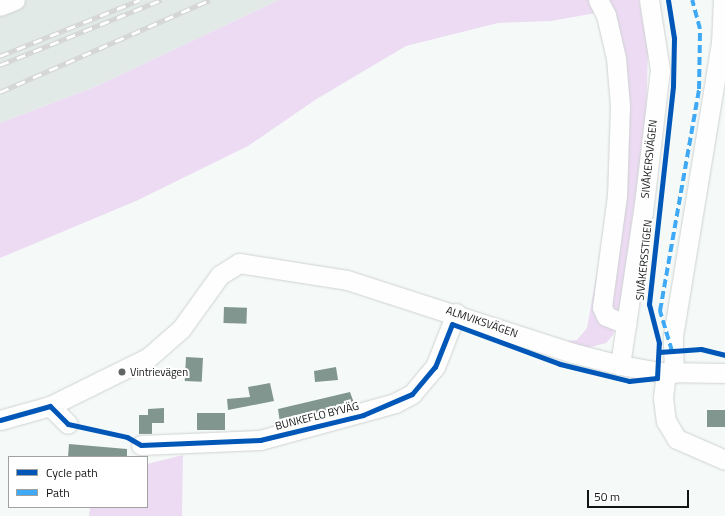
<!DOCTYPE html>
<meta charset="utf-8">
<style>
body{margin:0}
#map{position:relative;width:725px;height:516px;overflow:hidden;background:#f5faf8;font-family:"Titillium Web",sans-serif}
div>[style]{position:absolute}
.built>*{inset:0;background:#e1eae6}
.green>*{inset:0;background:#ecdbf3}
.building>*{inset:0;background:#829690;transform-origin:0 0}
.roads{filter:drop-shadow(0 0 1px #ced2d1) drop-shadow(0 0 1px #ced2d1)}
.minor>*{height:19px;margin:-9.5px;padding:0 9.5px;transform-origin:9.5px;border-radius:9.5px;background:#fefefe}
.rail>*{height:4.5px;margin-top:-2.25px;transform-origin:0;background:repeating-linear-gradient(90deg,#fff 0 9px,#d4d5d4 0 18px);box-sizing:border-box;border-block:1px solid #d4d5d4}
.quiet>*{height:4px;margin-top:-2px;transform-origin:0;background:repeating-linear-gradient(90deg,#3fa9f5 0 8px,transparent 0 12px)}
.cycleway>*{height:5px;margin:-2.5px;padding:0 2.5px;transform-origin:2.5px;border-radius:2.5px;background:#0057b8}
.dots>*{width:11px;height:11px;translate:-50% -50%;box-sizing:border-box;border:2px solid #fff;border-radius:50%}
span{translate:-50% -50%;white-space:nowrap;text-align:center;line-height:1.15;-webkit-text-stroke:4px #fff;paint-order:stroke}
.street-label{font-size:11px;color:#121514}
.poi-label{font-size:11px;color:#121514}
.left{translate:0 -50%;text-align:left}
.legend{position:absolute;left:8px;top:456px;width:140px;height:52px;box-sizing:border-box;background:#fff;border:1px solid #a0a1a1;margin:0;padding:5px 7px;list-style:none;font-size:12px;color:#121514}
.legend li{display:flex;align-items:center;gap:8px;height:20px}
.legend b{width:20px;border:1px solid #a0a1a1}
.scale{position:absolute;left:587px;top:490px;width:102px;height:18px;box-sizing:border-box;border:2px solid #121514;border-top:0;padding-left:5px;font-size:12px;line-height:14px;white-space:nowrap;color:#121514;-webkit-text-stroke:3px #fff;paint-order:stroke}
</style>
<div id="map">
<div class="built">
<i style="clip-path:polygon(0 0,279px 0,97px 86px,0 123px)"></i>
</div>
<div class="green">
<i style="clip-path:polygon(279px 0,639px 0,648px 48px,646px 122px,620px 308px,613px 335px,606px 343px,583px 349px,565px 341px,577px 340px,587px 328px,611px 195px,611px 55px,596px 13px,551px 21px,498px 23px,406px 46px,315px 100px,248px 146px,136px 201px,0 258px,0 123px,97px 86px)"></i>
<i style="clip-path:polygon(183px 455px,182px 516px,89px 516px,90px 507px,147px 507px,147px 464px)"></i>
</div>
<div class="building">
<i style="left:224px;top:307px;width:23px;height:16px;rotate:2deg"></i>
<i style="left:186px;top:357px;width:17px;height:24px;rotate:3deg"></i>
<i style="clip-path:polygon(336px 367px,338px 380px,315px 382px,314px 371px)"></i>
<i style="clip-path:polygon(270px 383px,274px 401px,228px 410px,227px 399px,250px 397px,248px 387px)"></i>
<i style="clip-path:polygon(350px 392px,354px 403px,280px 423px,278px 409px)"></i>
<i style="clip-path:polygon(164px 408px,164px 423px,152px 423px,152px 434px,139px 434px,139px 415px,148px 415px,148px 409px)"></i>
<i style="left:707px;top:410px;width:18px;height:17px"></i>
<i style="left:225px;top:413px;width:17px;height:28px;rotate:90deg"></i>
<i style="clip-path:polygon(69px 444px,127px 449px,127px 457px,68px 457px)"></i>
</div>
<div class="roads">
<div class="minor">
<i style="left:598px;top:0;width:17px;rotate:62deg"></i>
<i style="left:606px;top:15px;width:44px;rotate:76.9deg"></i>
<i style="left:616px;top:58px;width:48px;rotate:85.2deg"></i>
<i style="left:620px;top:106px;width:90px;rotate:91.9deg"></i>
<i style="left:617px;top:196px;width:112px;rotate:97.7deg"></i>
<i style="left:602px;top:307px;width:10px;rotate:66deg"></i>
<i style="left:606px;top:316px;width:22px;rotate:22deg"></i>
<i style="left:0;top:6px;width:16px;rotate:-22deg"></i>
<i style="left:620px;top:365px;width:155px;rotate:-81.5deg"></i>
<i style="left:643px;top:212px;width:143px;rotate:-83.2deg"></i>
<i style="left:660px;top:70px;width:71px;rotate:-98.9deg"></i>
<i style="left:666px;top:373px;width:25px;rotate:97deg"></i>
<i style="left:663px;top:398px;width:23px;rotate:83deg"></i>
<i style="left:666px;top:421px;width:21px;rotate:59deg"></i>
<i style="left:677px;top:439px;width:52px;rotate:23.6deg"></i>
<i style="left:674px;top:373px;width:37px;rotate:-92deg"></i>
<i style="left:673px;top:336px;width:296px;rotate:-80.7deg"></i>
<i style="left:721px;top:44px;width:44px;rotate:-87.4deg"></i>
<i style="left:50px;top:406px;width:25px;rotate:45deg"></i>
<i style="left:0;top:420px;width:52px;rotate:-15.6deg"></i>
<i style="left:50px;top:406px;width:110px;rotate:-26.3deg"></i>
<i style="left:149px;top:357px;width:43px;rotate:-41.2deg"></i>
<i style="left:181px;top:329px;width:67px;rotate:-54.2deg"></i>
<i style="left:220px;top:275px;width:22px;rotate:-32deg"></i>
<i style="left:239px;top:263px;width:109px;rotate:8.9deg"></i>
<i style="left:347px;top:280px;width:237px;rotate:17.9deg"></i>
<i style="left:573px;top:353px;width:49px;rotate:14.3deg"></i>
<i style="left:620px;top:365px;width:39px;rotate:10deg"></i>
<i style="left:658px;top:372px;width:67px;rotate:0.9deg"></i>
<i style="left:141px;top:445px;width:119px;rotate:-2.4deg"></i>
<i style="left:260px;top:440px;width:140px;rotate:-15.3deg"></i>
<i style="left:395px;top:403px;width:19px;rotate:-28deg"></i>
<i style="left:412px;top:394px;width:35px;rotate:-50deg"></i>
<i style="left:435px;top:367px;width:58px;rotate:-68.7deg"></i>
</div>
</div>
<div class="rail">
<i style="left:0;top:56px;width:150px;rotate:-21.9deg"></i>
<i style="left:0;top:65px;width:174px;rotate:-22deg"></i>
<i style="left:0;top:92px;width:229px;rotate:-23.7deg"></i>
</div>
<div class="quiet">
<i style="left:672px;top:351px;width:42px;rotate:-106.7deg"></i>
<i style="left:660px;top:311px;width:225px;rotate:-80deg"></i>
<i style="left:699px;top:89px;width:60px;rotate:-89deg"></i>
<i style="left:700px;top:29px;width:30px;rotate:-105deg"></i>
</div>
<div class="cycleway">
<i style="left:659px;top:352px;width:42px;rotate:-4.1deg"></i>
<i style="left:701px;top:349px;width:25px;rotate:14deg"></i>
<i style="left:0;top:420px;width:52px;rotate:-15.6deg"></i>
<i style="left:50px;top:406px;width:25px;rotate:45deg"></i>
<i style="left:68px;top:424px;width:60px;rotate:12.4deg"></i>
<i style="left:127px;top:437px;width:16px;rotate:30deg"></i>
<i style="left:141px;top:445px;width:119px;rotate:-2.4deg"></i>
<i style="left:260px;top:440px;width:106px;rotate:-13.6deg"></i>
<i style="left:363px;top:415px;width:53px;rotate:-23.2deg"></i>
<i style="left:412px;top:394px;width:35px;rotate:-50deg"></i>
<i style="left:435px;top:367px;width:46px;rotate:-68.4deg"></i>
<i style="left:452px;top:324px;width:115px;rotate:20.3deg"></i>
<i style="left:560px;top:364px;width:71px;rotate:13.8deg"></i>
<i style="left:629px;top:381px;width:28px;rotate:-6deg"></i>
<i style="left:657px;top:378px;width:35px;rotate:-87deg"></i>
<i style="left:659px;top:343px;width:40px;rotate:-104.4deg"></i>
<i style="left:649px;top:304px;width:219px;rotate:-83.7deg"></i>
<i style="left:673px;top:86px;width:48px;rotate:-88.8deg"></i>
<i style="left:674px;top:38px;width:38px;rotate:-99deg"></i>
</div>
<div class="dots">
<i style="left:122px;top:372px;background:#616564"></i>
</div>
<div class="street-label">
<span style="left:649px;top:159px;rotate:-84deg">SIVÅKERSVÄGEN</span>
<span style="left:644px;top:260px;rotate:-84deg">SIVÅKERSSTIGEN</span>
<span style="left:482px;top:322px;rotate:19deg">ALMVIKSVÄGEN</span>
<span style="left:317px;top:416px;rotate:-14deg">BUNKEFLO BYVÄG</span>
</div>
<div class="poi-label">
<span class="left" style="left:130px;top:372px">Vintrievägen</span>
</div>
<ul class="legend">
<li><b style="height:5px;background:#0057b8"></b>Cycle path</li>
<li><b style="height:5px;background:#3fa9f5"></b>Path</li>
</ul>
<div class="scale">50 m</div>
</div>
